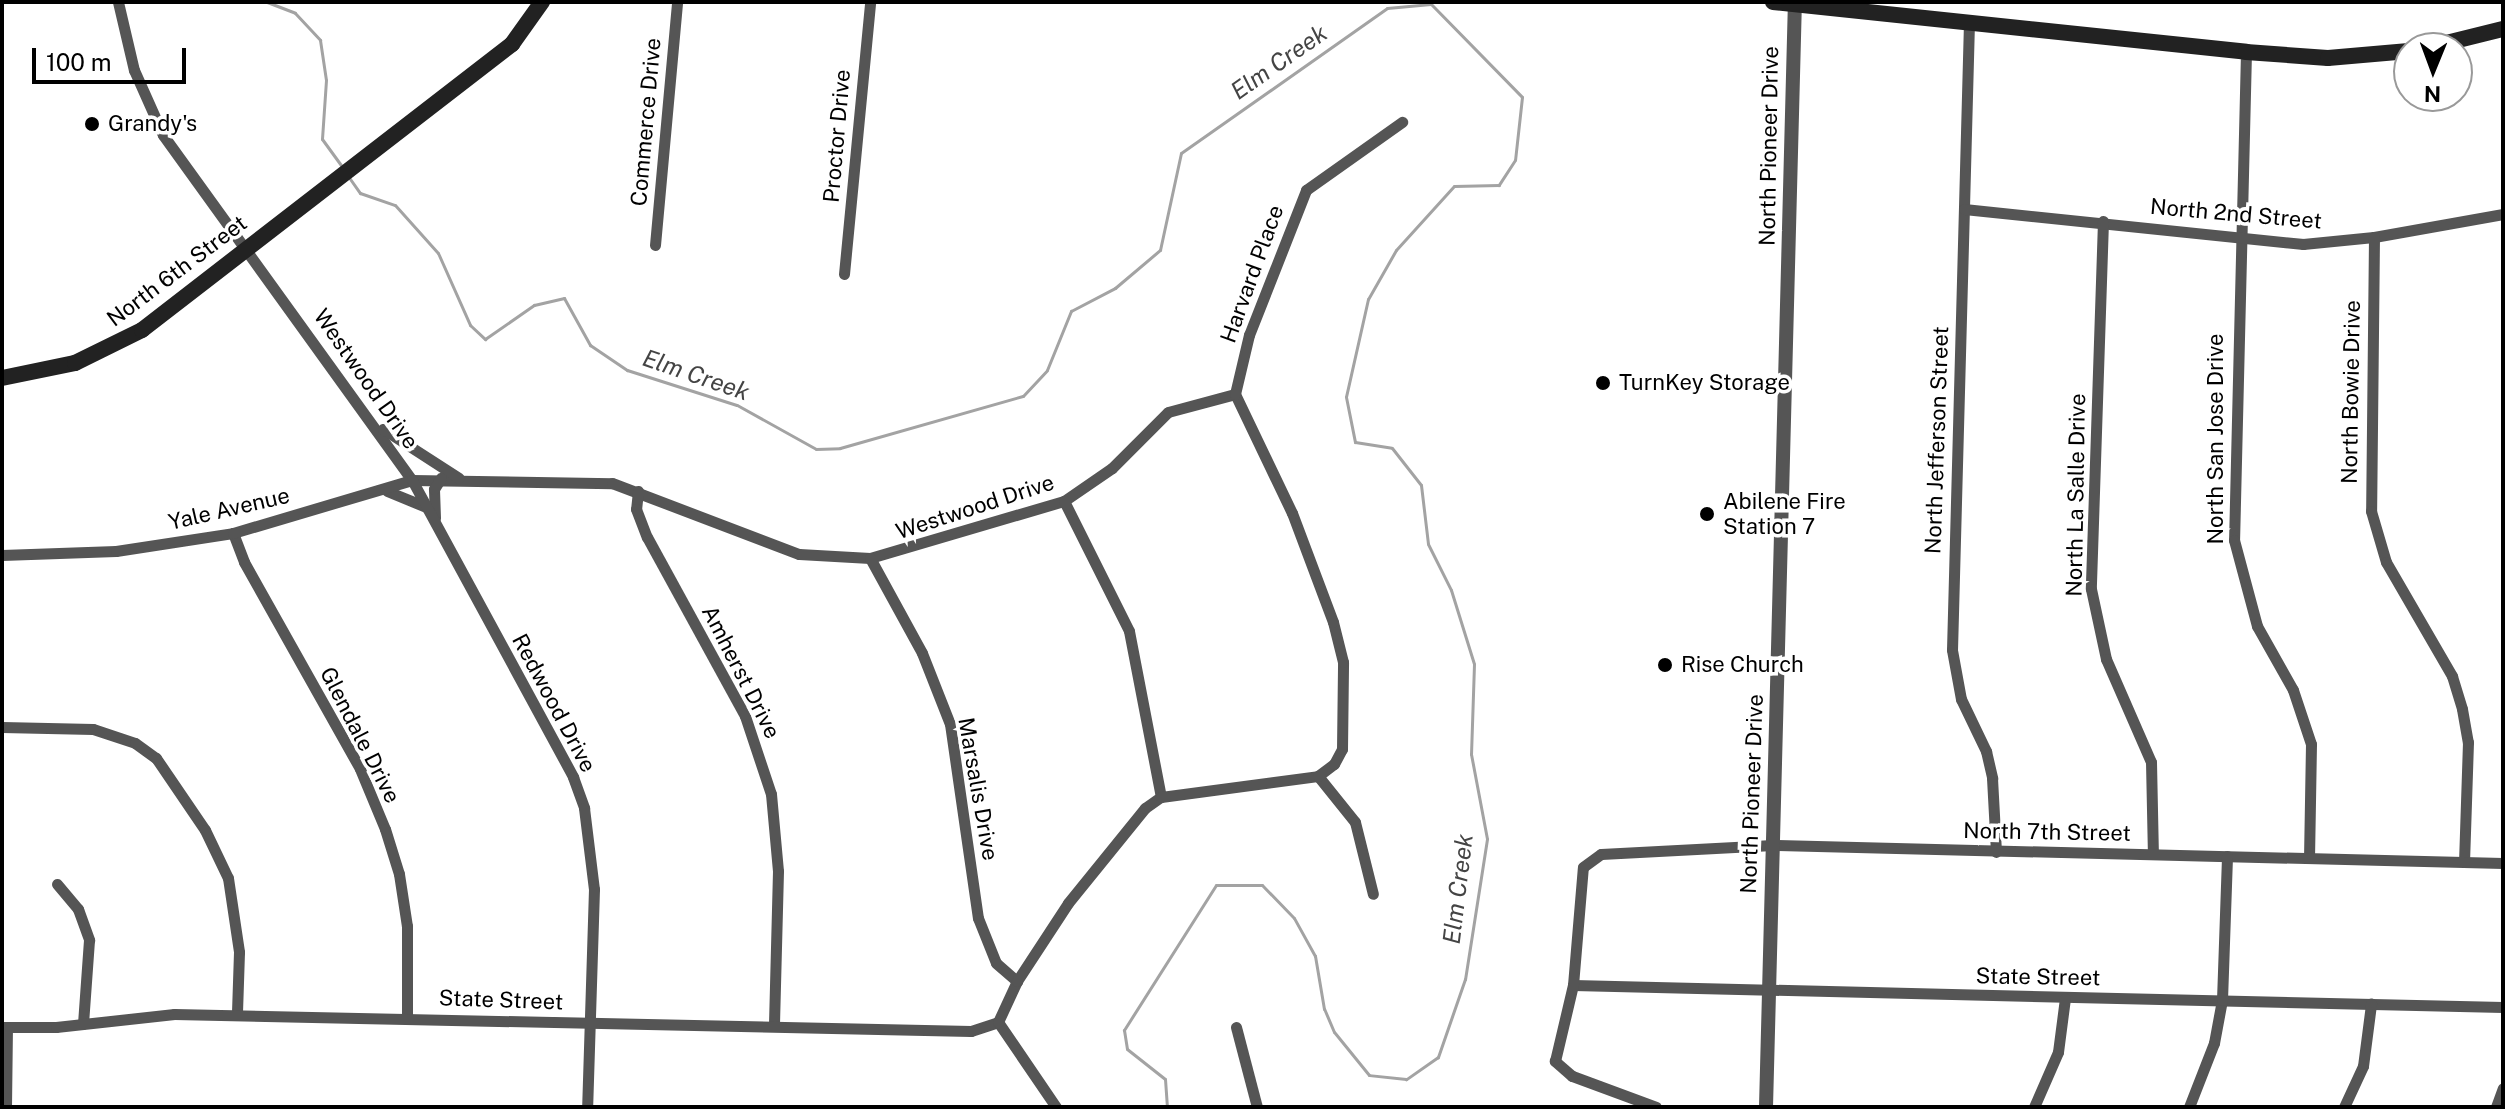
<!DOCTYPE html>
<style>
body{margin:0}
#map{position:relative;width:2505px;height:1109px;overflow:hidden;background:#fff;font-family:"Public Sans",sans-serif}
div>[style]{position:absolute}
.stream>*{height:3px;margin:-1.5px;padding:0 1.5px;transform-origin:1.5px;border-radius:1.5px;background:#a3a3a3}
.minor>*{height:11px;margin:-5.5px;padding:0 5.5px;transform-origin:5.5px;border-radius:5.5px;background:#555}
.tertiary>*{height:14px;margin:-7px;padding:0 7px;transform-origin:7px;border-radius:7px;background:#555}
.secondary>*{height:16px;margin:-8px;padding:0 8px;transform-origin:8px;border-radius:8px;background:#222}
.dots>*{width:22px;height:22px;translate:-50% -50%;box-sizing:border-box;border:4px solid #fff;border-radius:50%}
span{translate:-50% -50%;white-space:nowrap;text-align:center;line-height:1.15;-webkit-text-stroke:7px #fff;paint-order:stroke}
.street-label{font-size:22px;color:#000}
.poi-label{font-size:22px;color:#000}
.left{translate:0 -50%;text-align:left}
.water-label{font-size:24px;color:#444;font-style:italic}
.frame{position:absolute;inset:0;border:4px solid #000;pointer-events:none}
.north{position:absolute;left:2393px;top:32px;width:80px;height:80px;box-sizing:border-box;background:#fff;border:2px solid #999;border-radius:50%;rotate:181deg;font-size:22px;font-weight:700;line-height:32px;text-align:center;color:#000}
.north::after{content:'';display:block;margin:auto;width:28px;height:36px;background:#000;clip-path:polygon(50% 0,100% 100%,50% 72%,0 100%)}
.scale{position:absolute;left:32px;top:48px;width:154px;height:36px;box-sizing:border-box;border:4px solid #000;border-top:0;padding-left:10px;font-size:24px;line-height:28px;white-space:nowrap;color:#000;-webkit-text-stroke:6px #fff;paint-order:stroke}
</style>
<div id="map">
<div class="stream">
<i style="left:267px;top:2px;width:30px;rotate:21deg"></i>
<i style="left:295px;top:13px;width:37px;rotate:47deg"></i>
<i style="left:320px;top:40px;width:40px;rotate:81.5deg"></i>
<i style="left:326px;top:80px;width:59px;rotate:93.9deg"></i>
<i style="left:322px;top:139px;width:34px;rotate:54deg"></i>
<i style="left:348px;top:176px;width:21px;rotate:55deg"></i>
<i style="left:360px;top:193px;width:37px;rotate:19deg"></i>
<i style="left:395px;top:205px;width:64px;rotate:48.1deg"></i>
<i style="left:438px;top:253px;width:79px;rotate:66deg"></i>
<i style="left:470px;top:325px;width:21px;rotate:43deg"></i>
<i style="left:485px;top:339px;width:60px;rotate:-34.8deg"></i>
<i style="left:534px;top:305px;width:31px;rotate:-13deg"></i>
<i style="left:564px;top:298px;width:54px;rotate:61deg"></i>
<i style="left:590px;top:345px;width:45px;rotate:34deg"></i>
<i style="left:627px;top:370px;width:115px;rotate:17.7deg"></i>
<i style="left:737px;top:405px;width:90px;rotate:29.1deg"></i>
<i style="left:816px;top:449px;width:24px;rotate:-2deg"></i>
<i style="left:840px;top:448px;width:190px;rotate:-15.9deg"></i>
<i style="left:1023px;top:396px;width:35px;rotate:-47deg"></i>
<i style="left:1047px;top:370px;width:64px;rotate:-67.9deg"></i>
<i style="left:1071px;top:311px;width:50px;rotate:-27.6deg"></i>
<i style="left:1115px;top:288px;width:59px;rotate:-40.2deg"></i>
<i style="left:1160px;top:250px;width:99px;rotate:-77.8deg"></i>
<i style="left:1181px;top:153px;width:252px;rotate:-35.1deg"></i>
<i style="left:1387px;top:8px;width:44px;rotate:-5.2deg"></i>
<i style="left:1431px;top:4px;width:130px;rotate:45.6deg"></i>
<i style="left:1522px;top:97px;width:63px;rotate:96.3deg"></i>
<i style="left:1515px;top:160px;width:30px;rotate:123deg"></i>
<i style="left:1499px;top:185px;width:45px;rotate:178.7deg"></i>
<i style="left:1454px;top:186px;width:86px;rotate:132.2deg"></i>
<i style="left:1396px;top:250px;width:56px;rotate:119.7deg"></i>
<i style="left:1368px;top:299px;width:100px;rotate:102.7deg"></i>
<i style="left:1346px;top:397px;width:46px;rotate:78.7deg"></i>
<i style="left:1355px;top:442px;width:37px;rotate:9deg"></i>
<i style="left:1392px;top:448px;width:47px;rotate:51.9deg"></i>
<i style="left:1421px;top:485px;width:59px;rotate:83.2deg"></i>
<i style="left:1428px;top:544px;width:51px;rotate:63.4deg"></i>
<i style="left:1451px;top:590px;width:77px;rotate:72.7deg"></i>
<i style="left:1474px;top:664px;width:90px;rotate:91.9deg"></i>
<i style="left:1471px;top:754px;width:86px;rotate:79.3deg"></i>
<i style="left:1487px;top:839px;width:142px;rotate:98.9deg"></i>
<i style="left:1465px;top:979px;width:83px;rotate:109.1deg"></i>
<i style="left:1438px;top:1057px;width:39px;rotate:145deg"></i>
<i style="left:1406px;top:1079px;width:37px;rotate:-174deg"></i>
<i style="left:1369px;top:1075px;width:55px;rotate:-129.1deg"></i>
<i style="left:1334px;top:1032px;width:25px;rotate:-113deg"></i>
<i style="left:1324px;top:1009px;width:54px;rotate:-99.6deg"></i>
<i style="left:1315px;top:956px;width:43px;rotate:-118.9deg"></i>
<i style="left:1294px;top:918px;width:46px;rotate:-134.1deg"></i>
<i style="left:1262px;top:885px;width:46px;rotate:180deg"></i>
<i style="left:1216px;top:885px;width:172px;rotate:122.4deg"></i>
<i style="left:1124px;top:1030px;width:19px;rotate:81deg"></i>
<i style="left:1127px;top:1049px;width:48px;rotate:38.3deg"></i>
<i style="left:1165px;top:1079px;width:28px;rotate:86deg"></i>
</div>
<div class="minor">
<i style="left:118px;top:2px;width:70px;rotate:76.8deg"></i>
<i style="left:134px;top:70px;width:71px;rotate:66deg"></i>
<i style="left:163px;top:135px;width:425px;rotate:54.2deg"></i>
<i style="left:412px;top:480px;width:200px;rotate:0.9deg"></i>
<i style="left:612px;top:483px;width:200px;rotate:20.8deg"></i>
<i style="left:799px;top:554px;width:71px;rotate:3.2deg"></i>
<i style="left:870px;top:558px;width:202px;rotate:-16.4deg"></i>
<i style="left:1064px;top:501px;width:58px;rotate:-34.5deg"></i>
<i style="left:1112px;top:468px;width:79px;rotate:-45deg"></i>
<i style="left:1168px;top:412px;width:69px;rotate:-15deg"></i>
<i style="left:1969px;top:22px;width:628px;rotate:91.55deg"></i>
<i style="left:1952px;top:650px;width:50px;rotate:79.6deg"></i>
<i style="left:1961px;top:699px;width:58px;rotate:64.3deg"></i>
<i style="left:1986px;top:751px;width:28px;rotate:77deg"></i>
<i style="left:1992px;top:778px;width:74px;rotate:86.9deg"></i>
<i style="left:2246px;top:52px;width:488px;rotate:91.4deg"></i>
<i style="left:2234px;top:540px;width:89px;rotate:75deg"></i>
<i style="left:2257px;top:626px;width:73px;rotate:60.6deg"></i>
<i style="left:2293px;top:690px;width:57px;rotate:71.6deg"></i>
<i style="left:2311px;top:744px;width:114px;rotate:91deg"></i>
<i style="left:1964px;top:209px;width:341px;rotate:5.9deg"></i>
<i style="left:2303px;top:244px;width:71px;rotate:-5.6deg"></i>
<i style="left:2374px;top:237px;width:131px;rotate:-10.1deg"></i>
<i style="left:2103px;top:221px;width:368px;rotate:91.9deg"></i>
<i style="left:2091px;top:589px;width:72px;rotate:77.9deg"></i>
<i style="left:2106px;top:659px;width:112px;rotate:66.4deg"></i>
<i style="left:2151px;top:762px;width:92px;rotate:88.8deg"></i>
<i style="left:2374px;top:237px;width:274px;rotate:90.6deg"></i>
<i style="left:2371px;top:511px;width:53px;rotate:73.6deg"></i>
<i style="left:2386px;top:562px;width:132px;rotate:59.9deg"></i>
<i style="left:2452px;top:676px;width:34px;rotate:73deg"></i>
<i style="left:2462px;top:709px;width:34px;rotate:80deg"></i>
<i style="left:2468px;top:742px;width:120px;rotate:91.9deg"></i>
<i style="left:655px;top:245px;width:244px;rotate:-84.8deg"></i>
<i style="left:844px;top:274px;width:273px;rotate:-84.5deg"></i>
<i style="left:383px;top:429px;width:90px;rotate:32.8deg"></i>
<i style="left:387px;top:491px;width:42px;rotate:22.3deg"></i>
<i style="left:638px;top:491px;width:18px;rotate:96deg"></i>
<i style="left:636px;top:509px;width:30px;rotate:69deg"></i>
<i style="left:647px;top:537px;width:204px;rotate:61.3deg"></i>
<i style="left:745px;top:716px;width:82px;rotate:71.6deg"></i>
<i style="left:771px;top:794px;width:77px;rotate:84.8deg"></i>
<i style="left:778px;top:871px;width:154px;rotate:91.5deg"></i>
<i style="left:1064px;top:501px;width:145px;rotate:63.4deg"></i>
<i style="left:1129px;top:631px;width:169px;rotate:79.1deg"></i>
<i style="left:435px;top:518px;width:29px;rotate:-92deg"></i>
<i style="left:434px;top:489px;width:13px;rotate:-58deg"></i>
<i style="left:233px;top:533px;width:31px;rotate:69deg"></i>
<i style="left:244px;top:562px;width:237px;rotate:60.7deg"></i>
<i style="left:360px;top:769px;width:65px;rotate:67.4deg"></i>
<i style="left:385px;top:829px;width:47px;rotate:72.7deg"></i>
<i style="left:399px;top:874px;width:53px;rotate:81.3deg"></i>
<i style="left:407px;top:926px;width:91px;rotate:90deg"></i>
<i style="left:2px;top:555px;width:114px;rotate:-2deg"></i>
<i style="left:116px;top:551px;width:118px;rotate:-8.7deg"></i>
<i style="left:233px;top:533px;width:187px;rotate:-16.5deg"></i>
<i style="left:412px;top:480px;width:338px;rotate:61.5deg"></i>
<i style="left:573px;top:777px;width:33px;rotate:70deg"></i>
<i style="left:584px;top:808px;width:82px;rotate:83deg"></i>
<i style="left:594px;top:889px;width:218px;rotate:91.8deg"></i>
<i style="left:870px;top:558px;width:108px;rotate:61.3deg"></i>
<i style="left:922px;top:653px;width:76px;rotate:68.5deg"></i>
<i style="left:950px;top:724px;width:196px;rotate:81.8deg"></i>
<i style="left:978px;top:918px;width:48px;rotate:68.2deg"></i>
<i style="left:996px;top:963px;width:28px;rotate:41deg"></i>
<i style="left:2px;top:727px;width:91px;rotate:1.3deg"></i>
<i style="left:93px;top:729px;width:44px;rotate:18.4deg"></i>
<i style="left:135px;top:743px;width:26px;rotate:36deg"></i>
<i style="left:156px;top:758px;width:87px;rotate:55.8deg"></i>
<i style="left:205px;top:830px;width:53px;rotate:64.4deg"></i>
<i style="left:228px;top:878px;width:75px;rotate:81.5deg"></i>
<i style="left:239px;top:952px;width:61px;rotate:91.9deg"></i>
<i style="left:1318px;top:776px;width:59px;rotate:51.2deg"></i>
<i style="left:1355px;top:822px;width:74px;rotate:76deg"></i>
<i style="left:57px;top:884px;width:33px;rotate:50deg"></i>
<i style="left:78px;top:909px;width:33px;rotate:70deg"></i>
<i style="left:89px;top:940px;width:84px;rotate:94.1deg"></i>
<i style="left:1573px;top:985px;width:930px;rotate:1.36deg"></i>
<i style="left:2px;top:1027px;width:54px"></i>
<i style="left:56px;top:1027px;width:119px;rotate:-6.3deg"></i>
<i style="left:174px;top:1014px;width:797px;rotate:1.22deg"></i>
<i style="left:971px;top:1031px;width:28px;rotate:-18deg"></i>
<i style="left:1236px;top:1027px;width:83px;rotate:75.3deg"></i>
<i style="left:6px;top:1107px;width:80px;rotate:-89.3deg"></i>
<i style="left:1056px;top:1107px;width:103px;rotate:-124.3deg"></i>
<i style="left:998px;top:1022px;width:45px;rotate:-65.1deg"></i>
<i style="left:1017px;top:981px;width:93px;rotate:-56.8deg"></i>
<i style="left:1068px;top:903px;width:122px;rotate:-51deg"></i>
<i style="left:1145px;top:808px;width:19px;rotate:-35deg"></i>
<i style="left:1161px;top:797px;width:158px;rotate:-7.6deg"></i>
<i style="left:1318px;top:776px;width:20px;rotate:-37deg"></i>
<i style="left:1334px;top:764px;width:17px;rotate:-62deg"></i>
<i style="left:1342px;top:749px;width:87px;rotate:-89.3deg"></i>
<i style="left:1343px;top:662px;width:41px;rotate:-104deg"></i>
<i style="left:1333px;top:622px;width:116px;rotate:-110.6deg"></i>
<i style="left:1292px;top:513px;width:132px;rotate:-115.6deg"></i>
<i style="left:1235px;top:394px;width:61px;rotate:-76.7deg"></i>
<i style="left:1249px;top:335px;width:156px;rotate:-68.5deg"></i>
<i style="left:1306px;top:190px;width:118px;rotate:-35.3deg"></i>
<i style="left:1656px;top:1107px;width:90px;rotate:-159.7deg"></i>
<i style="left:1572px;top:1076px;width:23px;rotate:-139deg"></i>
<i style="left:1555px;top:1061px;width:78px;rotate:-76.7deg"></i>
<i style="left:1573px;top:985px;width:118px;rotate:-85.2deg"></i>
<i style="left:1583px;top:867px;width:22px;rotate:-36deg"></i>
<i style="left:1601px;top:854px;width:172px;rotate:-3deg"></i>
<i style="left:1773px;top:845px;width:730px;rotate:1.41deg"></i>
<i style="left:2034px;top:1107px;width:60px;rotate:-66.4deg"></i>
<i style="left:2058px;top:1052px;width:54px;rotate:-82.6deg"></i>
<i style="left:2189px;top:1107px;width:69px;rotate:-68.7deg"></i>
<i style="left:2214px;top:1043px;width:44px;rotate:-79.5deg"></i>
<i style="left:2222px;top:1000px;width:144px;rotate:-88deg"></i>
<i style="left:2344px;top:1107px;width:45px;rotate:-65.1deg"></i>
<i style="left:2363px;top:1066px;width:63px;rotate:-82.6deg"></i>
<i style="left:2496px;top:1107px;width:20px;rotate:-70deg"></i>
</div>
<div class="tertiary">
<i style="left:1766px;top:1107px;width:1105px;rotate:-88.5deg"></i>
</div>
<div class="secondary">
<i style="left:1773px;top:2px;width:476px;rotate:6deg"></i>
<i style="left:2246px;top:52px;width:82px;rotate:4.2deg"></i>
<i style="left:2328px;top:58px;width:81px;rotate:-4.9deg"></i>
<i style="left:2426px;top:48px;width:79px;rotate:-13.9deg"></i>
<i style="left:2px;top:378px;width:75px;rotate:-11.6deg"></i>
<i style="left:75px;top:363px;width:75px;rotate:-26.2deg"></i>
<i style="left:142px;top:330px;width:468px;rotate:-37.7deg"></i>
<i style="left:512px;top:44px;width:52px;rotate:-54.5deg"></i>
</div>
<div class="dots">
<i style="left:92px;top:124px;background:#000"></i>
<i style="left:1603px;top:383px;background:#000"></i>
<i style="left:1707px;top:514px;background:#000"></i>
<i style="left:1665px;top:665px;background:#000"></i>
</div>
<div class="street-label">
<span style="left:646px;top:122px;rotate:-85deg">Commerce Drive</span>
<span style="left:837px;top:136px;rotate:-85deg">Proctor Drive</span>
<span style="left:1769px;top:146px;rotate:-89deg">North Pioneer Drive</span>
<span style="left:2236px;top:214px;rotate:5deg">North 2nd Street</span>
<span style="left:177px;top:271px;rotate:-37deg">North 6th Street</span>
<span style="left:1252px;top:274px;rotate:-70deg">Harvard Place</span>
<span style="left:366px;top:379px;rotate:55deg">Westwood Drive</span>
<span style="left:2351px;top:392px;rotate:-89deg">North Bowie Drive</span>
<span style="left:2216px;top:439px;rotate:-90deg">North San Jose Drive</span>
<span style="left:1937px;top:440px;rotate:-88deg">North Jefferson Street</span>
<span style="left:2076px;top:495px;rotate:-89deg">North La Salle Drive</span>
<span style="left:975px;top:507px;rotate:-18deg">Westwood Drive</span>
<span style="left:229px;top:509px;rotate:-13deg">Yale Avenue</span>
<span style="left:741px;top:672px;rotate:63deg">Amherst Drive</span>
<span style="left:554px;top:703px;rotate:62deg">Redwood Drive</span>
<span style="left:360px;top:735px;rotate:63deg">Glendale Drive</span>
<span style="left:978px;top:789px;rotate:80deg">Marsalis Drive</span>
<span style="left:1752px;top:794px;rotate:-88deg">North Pioneer Drive</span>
<span style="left:2047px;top:832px;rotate:1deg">North 7th Street</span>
<span style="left:2038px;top:977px;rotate:1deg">State Street</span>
<span style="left:501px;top:1000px;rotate:2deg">State Street</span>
</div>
<div class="poi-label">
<span class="left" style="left:108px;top:124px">Grandy's</span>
<span class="left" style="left:1619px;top:383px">TurnKey Storage</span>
<span class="left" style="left:1723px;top:514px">Abilene Fire<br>Station 7</span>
<span class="left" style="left:1681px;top:665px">Rise Church</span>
</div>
<div class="water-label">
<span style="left:1279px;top:62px;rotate:-35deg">Elm Creek</span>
<span style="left:696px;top:375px;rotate:19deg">Elm Creek</span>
<span style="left:1458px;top:889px;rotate:-83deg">Elm Creek</span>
</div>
<div class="frame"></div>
<div class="north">N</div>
<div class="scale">100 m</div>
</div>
